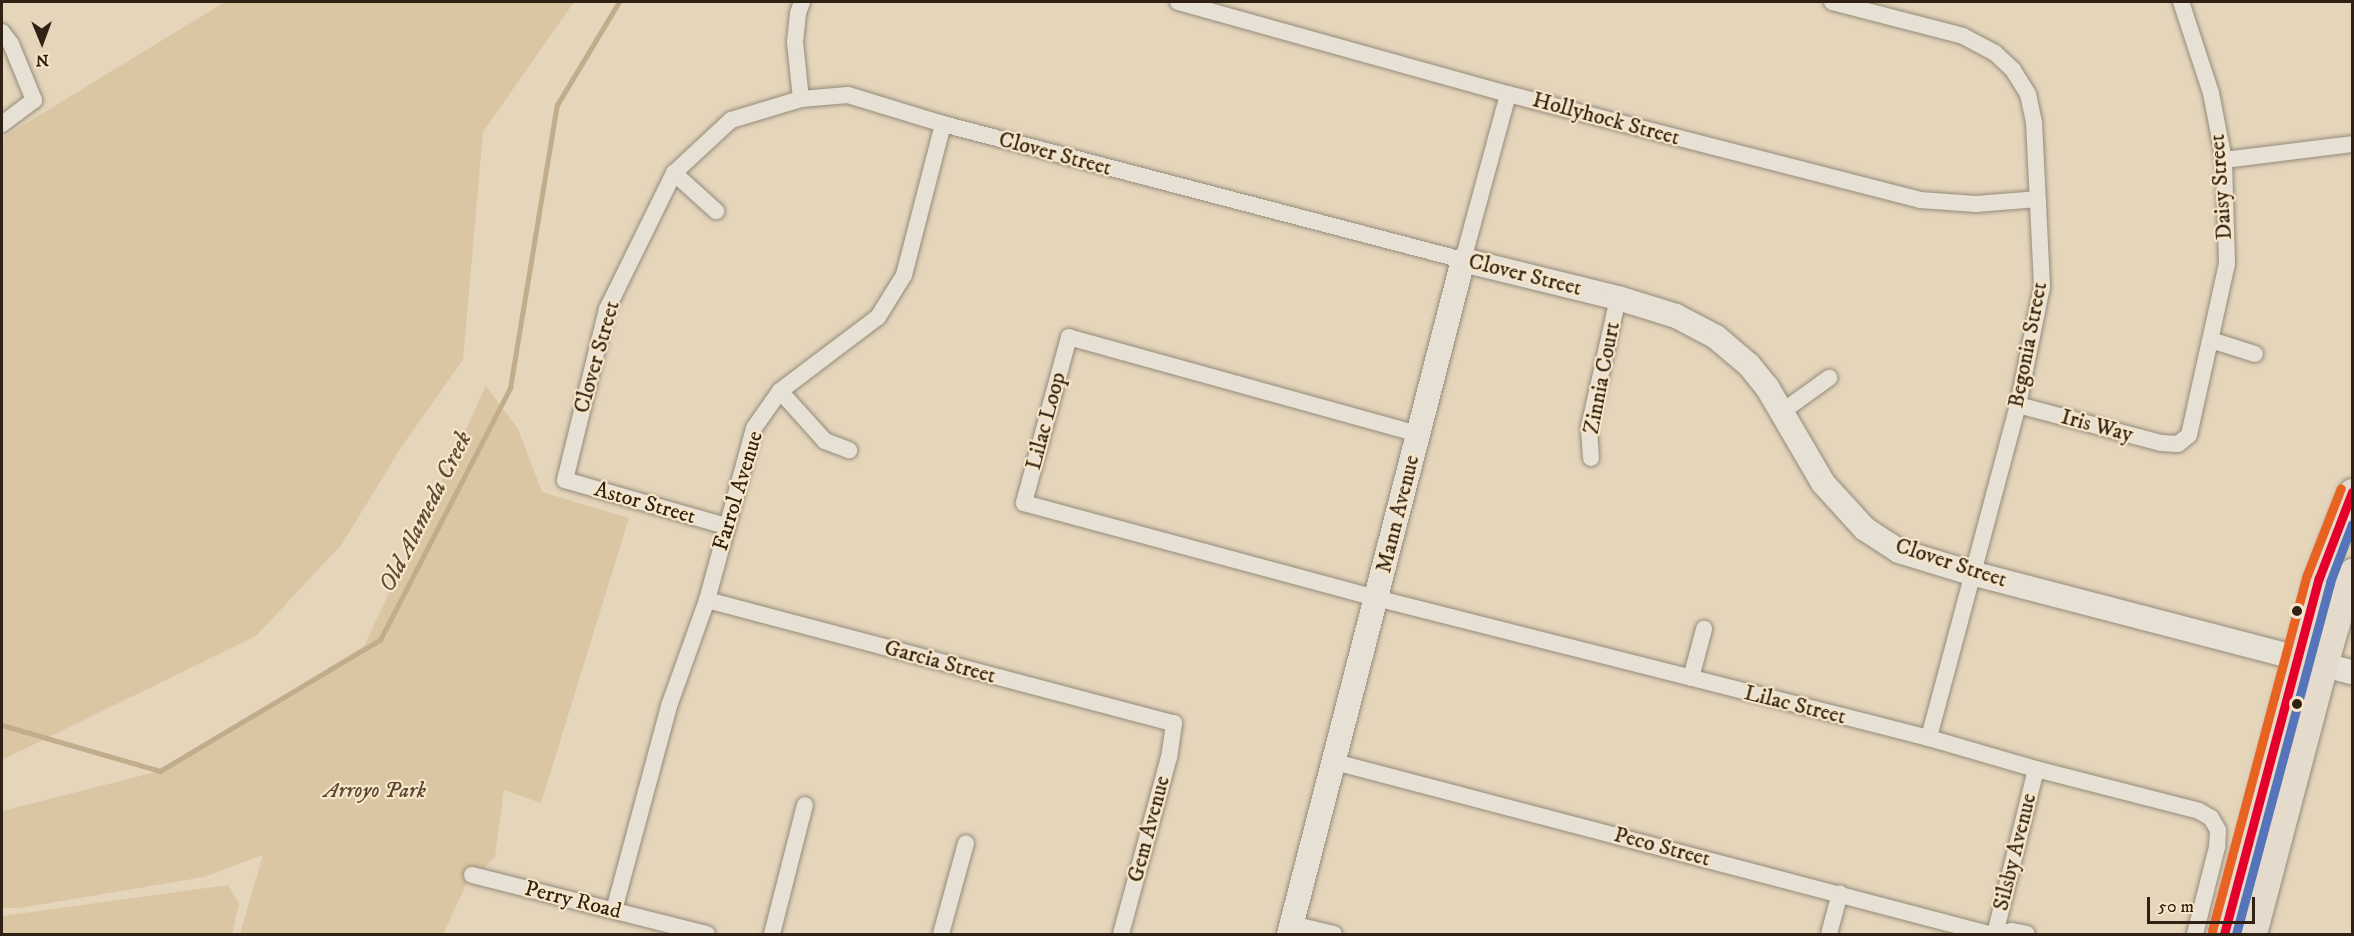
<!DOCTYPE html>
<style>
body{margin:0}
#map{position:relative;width:2354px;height:936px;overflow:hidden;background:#e4d5bb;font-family:"IM FELL DW Pica",serif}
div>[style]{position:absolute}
.green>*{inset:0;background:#dbc6a3}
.stream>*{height:4.5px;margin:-2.25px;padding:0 2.25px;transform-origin:2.25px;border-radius:2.25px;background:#c1ac8b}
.roads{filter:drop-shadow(0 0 2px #958b7b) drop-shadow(0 0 2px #958b7b)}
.street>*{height:16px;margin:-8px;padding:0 8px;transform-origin:8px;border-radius:8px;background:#e7e0d4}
.secondary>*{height:24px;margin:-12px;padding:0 12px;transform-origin:12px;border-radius:12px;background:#e7e0d4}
.primary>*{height:26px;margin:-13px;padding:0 13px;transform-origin:13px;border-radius:13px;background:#e4dbcc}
.bus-1>*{height:9px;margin:-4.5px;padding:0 4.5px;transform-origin:4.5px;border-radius:4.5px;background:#e4002b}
.bus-2>*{height:9px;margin:-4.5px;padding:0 4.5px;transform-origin:4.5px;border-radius:4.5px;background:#5674b9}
.bus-3>*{height:9px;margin:-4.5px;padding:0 4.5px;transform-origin:4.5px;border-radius:4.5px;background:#e86221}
.dots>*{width:16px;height:16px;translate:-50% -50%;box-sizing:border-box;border:3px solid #f8e6c8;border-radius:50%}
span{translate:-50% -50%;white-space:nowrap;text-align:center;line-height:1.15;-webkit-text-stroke:4.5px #f8e6c8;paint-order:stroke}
.street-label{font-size:22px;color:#2f2214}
.park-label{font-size:22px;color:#584833;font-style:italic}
.water-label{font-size:24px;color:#5d4c37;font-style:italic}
.frame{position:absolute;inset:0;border:3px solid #2f2214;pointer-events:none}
.north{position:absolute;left:12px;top:12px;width:60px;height:60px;-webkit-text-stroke:4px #f8e6c8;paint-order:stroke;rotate:179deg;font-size:16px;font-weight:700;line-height:24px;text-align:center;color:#2f2214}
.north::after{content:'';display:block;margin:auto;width:21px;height:27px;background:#2f2214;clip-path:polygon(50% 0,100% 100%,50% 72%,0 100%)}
.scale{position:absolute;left:2147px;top:897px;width:108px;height:27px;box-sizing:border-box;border:3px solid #2f2214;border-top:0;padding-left:8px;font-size:18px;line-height:21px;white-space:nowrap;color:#2f2214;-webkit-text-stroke:4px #f8e6c8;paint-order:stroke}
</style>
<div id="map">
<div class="green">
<i style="clip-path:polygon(225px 2px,574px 2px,483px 132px,463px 360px,402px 446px,342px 544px,256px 636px,2px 760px,2px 138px)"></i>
<i style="clip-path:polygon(486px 386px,518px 429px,542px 492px,629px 518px,541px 803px,504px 790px,495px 857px,465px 887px,443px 934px,240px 934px,263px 855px,204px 877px,20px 908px,2px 908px,2px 811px,160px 771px,364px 646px)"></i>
<i style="clip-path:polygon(228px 885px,239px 904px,232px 934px,2px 934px,2px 916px)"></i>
</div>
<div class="stream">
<i style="left:2px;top:725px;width:165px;rotate:16.2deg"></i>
<i style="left:160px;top:771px;width:256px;rotate:-30.8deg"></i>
<i style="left:380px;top:640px;width:284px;rotate:-62.7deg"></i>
<i style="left:510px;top:388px;width:287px;rotate:-80.6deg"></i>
<i style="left:557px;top:105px;width:120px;rotate:-59deg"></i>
</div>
<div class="roads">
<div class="street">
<i style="left:1178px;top:2px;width:343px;rotate:15.6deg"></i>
<i style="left:1508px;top:94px;width:425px;rotate:14.4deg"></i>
<i style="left:1920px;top:200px;width:56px;rotate:4.1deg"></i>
<i style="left:1976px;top:204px;width:62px;rotate:-4.6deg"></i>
<i style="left:1832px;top:2px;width:135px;rotate:14.5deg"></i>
<i style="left:1963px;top:36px;width:36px;rotate:28deg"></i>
<i style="left:1995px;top:53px;width:25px;rotate:43deg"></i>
<i style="left:2013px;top:70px;width:28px;rotate:58deg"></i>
<i style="left:2028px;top:94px;width:29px;rotate:78deg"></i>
<i style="left:2034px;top:122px;width:165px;rotate:87.2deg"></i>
<i style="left:2042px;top:287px;width:120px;rotate:101.5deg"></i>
<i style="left:2018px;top:405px;width:345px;rotate:105deg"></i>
<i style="left:2px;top:32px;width:15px;rotate:53deg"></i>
<i style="left:11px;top:44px;width:61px;rotate:67.7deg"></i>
<i style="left:34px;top:100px;width:40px;rotate:143deg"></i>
<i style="left:801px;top:99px;width:57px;rotate:-96deg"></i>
<i style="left:795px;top:42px;width:29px;rotate:-84deg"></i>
<i style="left:798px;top:13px;width:12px;rotate:-70deg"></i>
<i style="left:2224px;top:160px;width:129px;rotate:-7.1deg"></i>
<i style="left:674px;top:173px;width:57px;rotate:42.1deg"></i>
<i style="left:2211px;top:340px;width:46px;rotate:17.7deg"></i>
<i style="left:780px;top:391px;width:67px;rotate:48deg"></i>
<i style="left:825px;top:441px;width:26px;rotate:21deg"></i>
<i style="left:2018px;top:405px;width:148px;rotate:14.9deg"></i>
<i style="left:2161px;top:443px;width:17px;rotate:3deg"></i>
<i style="left:2178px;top:444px;width:14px;rotate:-39deg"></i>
<i style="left:2189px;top:435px;width:176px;rotate:-77.5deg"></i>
<i style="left:2227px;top:263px;width:103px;rotate:-91.7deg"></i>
<i style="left:2224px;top:160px;width:68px;rotate:-101deg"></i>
<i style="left:2211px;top:93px;width:96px;rotate:-108.2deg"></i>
<i style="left:1783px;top:411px;width:57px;rotate:-35.7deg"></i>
<i style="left:1418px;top:434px;width:362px;rotate:-164.5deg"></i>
<i style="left:1069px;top:337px;width:172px;rotate:105.2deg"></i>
<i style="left:1024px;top:503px;width:365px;rotate:15.1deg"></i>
<i style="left:1376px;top:598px;width:570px;rotate:14.21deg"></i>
<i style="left:1929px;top:738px;width:111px;rotate:16.2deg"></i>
<i style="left:2036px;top:769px;width:168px;rotate:14.4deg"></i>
<i style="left:2199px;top:811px;width:14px;rotate:30deg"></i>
<i style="left:2211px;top:818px;width:14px;rotate:60deg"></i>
<i style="left:2218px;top:830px;width:17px;rotate:93deg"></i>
<i style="left:2217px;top:847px;width:90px;rotate:104.2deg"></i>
<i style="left:1591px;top:458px;width:31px;rotate:-94deg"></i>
<i style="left:1589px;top:427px;width:132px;rotate:-77.3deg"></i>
<i style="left:726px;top:526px;width:167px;rotate:-164.1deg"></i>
<i style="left:565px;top:480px;width:176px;rotate:-76.2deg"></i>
<i style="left:607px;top:309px;width:152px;rotate:-63.8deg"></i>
<i style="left:674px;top:173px;width:78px;rotate:-42.9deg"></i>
<i style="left:731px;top:120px;width:73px;rotate:-16.7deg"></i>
<i style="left:801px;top:99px;width:47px;rotate:-4.9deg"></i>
<i style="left:848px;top:95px;width:99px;rotate:17deg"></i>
<i style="left:943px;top:124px;width:537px;rotate:14.66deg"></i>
<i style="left:1463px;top:260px;width:172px;rotate:-74.8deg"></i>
<i style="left:707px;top:600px;width:483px;rotate:14.8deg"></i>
<i style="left:1174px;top:723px;width:34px;rotate:98deg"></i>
<i style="left:1169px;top:757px;width:183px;rotate:105.2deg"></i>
<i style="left:1691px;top:678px;width:51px;rotate:-75.1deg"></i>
<i style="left:1335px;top:762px;width:676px;rotate:14.73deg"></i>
<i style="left:472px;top:875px;width:242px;rotate:14.1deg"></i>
<i style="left:614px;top:910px;width:211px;rotate:-74.9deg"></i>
<i style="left:669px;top:706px;width:113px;rotate:-70.3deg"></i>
<i style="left:707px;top:600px;width:178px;rotate:-74.7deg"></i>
<i style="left:754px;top:428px;width:45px;rotate:-54.9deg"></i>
<i style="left:780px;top:391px;width:123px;rotate:-37.1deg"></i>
<i style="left:878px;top:317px;width:49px;rotate:-58.2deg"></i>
<i style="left:904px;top:275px;width:156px;rotate:-75.5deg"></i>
<i style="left:1292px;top:924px;width:43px;rotate:13.4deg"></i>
<i style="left:772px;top:934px;width:133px;rotate:-75.7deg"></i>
<i style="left:941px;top:934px;width:94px;rotate:-74.6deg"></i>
<i style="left:1829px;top:934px;width:42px;rotate:-75deg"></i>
<i style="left:1995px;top:934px;width:170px;rotate:-76deg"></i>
<i style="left:2000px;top:934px;width:12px;rotate:-14deg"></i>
<i style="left:2012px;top:931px;width:15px;rotate:11deg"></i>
</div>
<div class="secondary">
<i style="left:1289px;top:934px;width:696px;rotate:-75.52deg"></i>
<i style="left:1463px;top:260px;width:160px;rotate:13.8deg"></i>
<i style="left:1618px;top:298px;width:61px;rotate:17.2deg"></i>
<i style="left:1676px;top:316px;width:45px;rotate:27.7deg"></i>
<i style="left:1716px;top:337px;width:43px;rotate:40.3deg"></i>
<i style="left:1749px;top:365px;width:28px;rotate:51deg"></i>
<i style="left:1767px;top:387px;width:111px;rotate:59.7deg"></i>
<i style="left:1823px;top:483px;width:62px;rotate:47.6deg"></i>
<i style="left:1865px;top:529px;width:40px;rotate:32.9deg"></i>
<i style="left:1899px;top:551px;width:75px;rotate:17deg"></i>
<i style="left:1971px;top:573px;width:394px;rotate:14.6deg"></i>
</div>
<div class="primary">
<i style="left:2224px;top:934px;width:368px;rotate:-75.1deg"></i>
<i style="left:2319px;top:578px;width:92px;rotate:-69deg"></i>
<i style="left:2254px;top:934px;width:278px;rotate:-75.2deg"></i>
<i style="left:2325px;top:665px;width:97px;rotate:-73.8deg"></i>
</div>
</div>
<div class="bus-1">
<i style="left:2224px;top:934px;width:368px;rotate:-75.1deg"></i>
<i style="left:2319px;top:578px;width:92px;rotate:-69deg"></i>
</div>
<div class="bus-2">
<i style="left:2236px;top:934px;width:364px;rotate:-75deg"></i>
<i style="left:2330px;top:582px;width:62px;rotate:-69.2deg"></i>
</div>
<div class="bus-3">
<i style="left:2212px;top:931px;width:368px;rotate:-75.1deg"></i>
<i style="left:2307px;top:575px;width:93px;rotate:-68.7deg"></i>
</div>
<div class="dots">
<i style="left:2297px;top:611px;background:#2f2214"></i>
<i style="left:2297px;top:704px;background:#2f2214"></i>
</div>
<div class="street-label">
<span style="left:1606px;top:119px;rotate:15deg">Hollyhock Street</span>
<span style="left:1055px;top:154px;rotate:15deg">Clover Street</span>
<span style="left:2221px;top:187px;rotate:-94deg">Daisy Street</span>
<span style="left:1525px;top:275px;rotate:14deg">Clover Street</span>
<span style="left:2028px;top:345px;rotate:-79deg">Begonia Street</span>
<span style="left:597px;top:357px;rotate:-74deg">Clover Street</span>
<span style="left:1602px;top:378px;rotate:-79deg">Zinnia Court</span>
<span style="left:1046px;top:421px;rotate:-75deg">Lilac Loop</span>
<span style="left:2097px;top:426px;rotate:15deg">Iris Way</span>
<span style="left:738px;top:491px;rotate:-73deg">Farrol Avenue</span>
<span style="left:645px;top:503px;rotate:16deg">Astor Street</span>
<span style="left:1398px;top:514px;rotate:-76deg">Mann Avenue</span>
<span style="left:1951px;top:563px;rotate:18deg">Clover Street</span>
<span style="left:940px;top:662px;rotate:15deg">Garcia Street</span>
<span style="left:1795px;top:705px;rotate:14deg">Lilac Street</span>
<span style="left:1149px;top:829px;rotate:-75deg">Gem Avenue</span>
<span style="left:1662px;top:847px;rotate:15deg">Peco Street</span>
<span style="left:2015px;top:852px;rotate:-76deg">Silsby Avenue</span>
<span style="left:573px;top:900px;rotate:14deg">Perry Road</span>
</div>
<div class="park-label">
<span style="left:375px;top:791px">Arroyo Park</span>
</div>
<div class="water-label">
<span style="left:426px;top:512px;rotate:-63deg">Old Alameda Creek</span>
</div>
<div class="frame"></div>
<div class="north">N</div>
<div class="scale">50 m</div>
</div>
